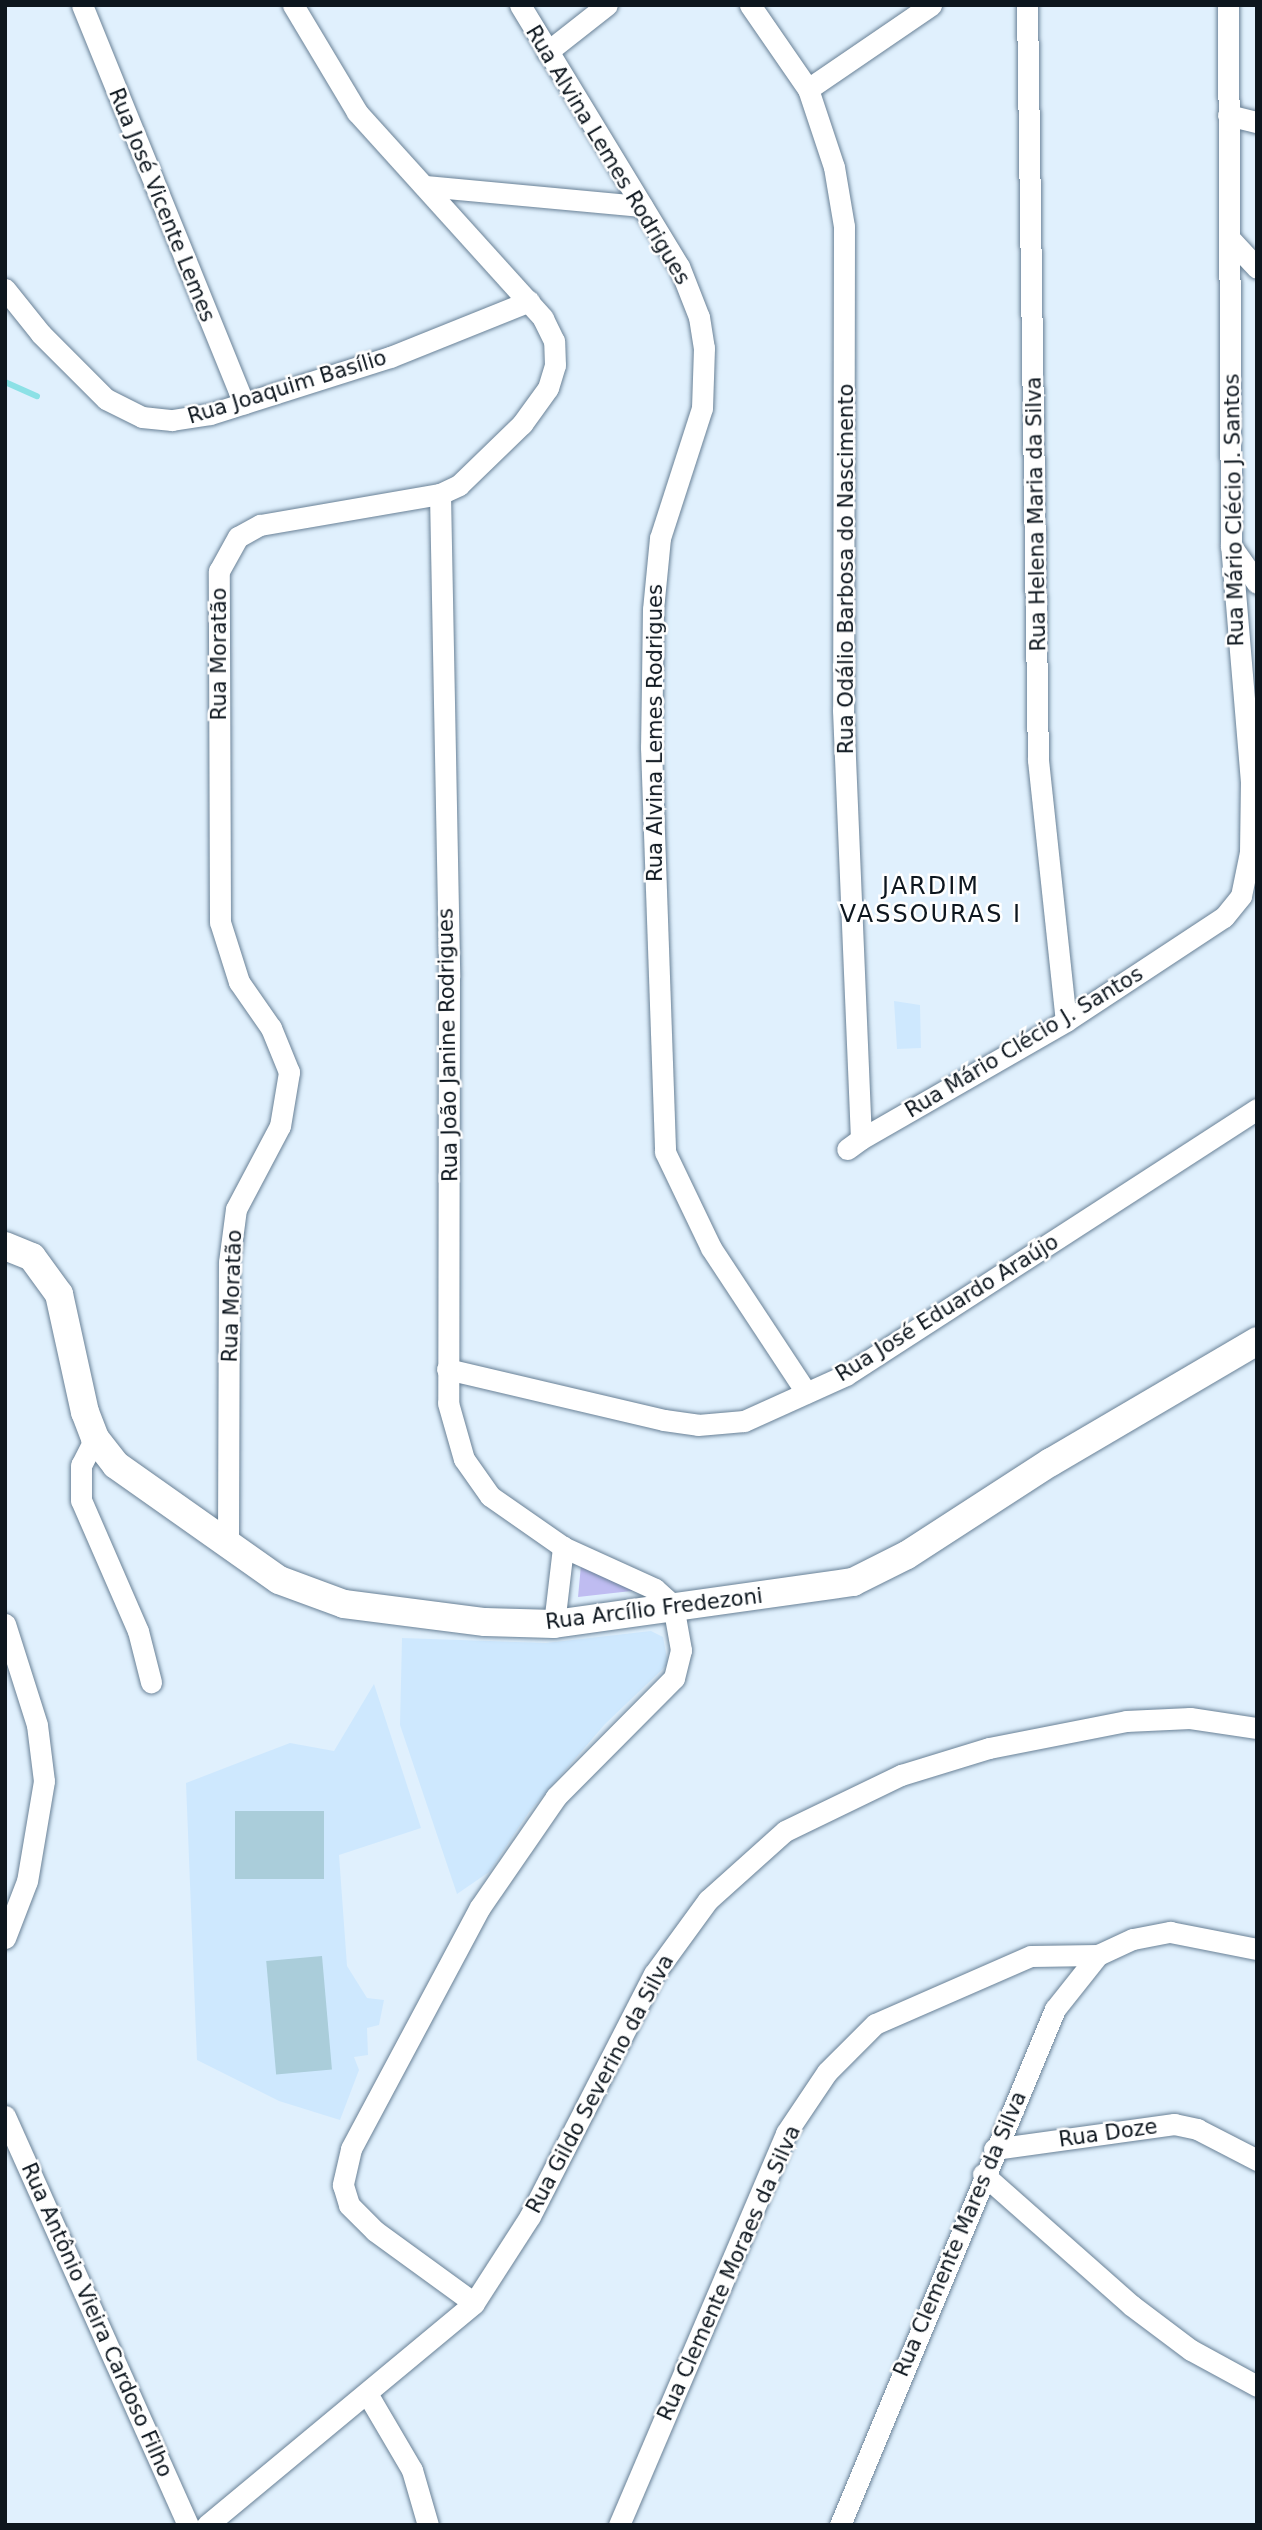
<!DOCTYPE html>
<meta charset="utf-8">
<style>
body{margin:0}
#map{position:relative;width:1262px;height:2530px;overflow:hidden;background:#e0f0fd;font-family:"DejaVu Sans",sans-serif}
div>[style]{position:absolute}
.built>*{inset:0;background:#cee8fe}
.green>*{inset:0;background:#bfbcf1}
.stream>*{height:6px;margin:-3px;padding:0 3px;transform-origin:3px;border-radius:3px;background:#8ce1e6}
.building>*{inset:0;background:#aacdda;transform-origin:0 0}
.roads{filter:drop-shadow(0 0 2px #698196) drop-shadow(0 0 2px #698196)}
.minor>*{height:21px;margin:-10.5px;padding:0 10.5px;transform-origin:10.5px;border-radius:10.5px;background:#fff}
.tertiary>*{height:28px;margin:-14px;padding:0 14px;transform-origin:14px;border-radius:14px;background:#fff}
span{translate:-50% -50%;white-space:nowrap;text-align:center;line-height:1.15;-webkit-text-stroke:5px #fff;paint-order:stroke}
.street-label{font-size:21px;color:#0d161e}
.quarter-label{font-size:24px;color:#0d161e;letter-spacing:2px}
.frame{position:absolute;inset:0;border:7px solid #0d161e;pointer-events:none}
</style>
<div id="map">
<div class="built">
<i style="clip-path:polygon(894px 1001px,920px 1005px,921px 1048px,897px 1049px)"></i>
<i style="clip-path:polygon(651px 1631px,663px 1637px,668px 1664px,605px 1724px,529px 1812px,489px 1872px,457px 1894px,400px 1725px,402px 1638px,546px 1643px)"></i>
<i style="clip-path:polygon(374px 1684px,421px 1828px,339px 1855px,347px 1966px,367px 1998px,384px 2000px,379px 2025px,367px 2028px,368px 2055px,354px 2057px,359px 2070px,340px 2120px,279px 2101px,197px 2060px,186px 1783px,290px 1743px,334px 1751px)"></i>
</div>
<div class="green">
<i style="clip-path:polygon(581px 1565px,640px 1590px,578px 1597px)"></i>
</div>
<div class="stream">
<i style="left:5px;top:382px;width:35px;rotate:24deg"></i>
</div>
<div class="building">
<i style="left:235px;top:1811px;width:89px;height:68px"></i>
<i style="left:322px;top:1956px;width:114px;height:56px;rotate:85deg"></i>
</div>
<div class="roads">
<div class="minor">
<i style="left:82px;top:5px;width:430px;rotate:67.9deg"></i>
<i style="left:520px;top:5px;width:306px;rotate:58.7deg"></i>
<i style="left:679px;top:266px;width:55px;rotate:68.6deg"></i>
<i style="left:699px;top:317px;width:31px;rotate:81deg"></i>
<i style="left:704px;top:348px;width:60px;rotate:91.9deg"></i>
<i style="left:702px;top:408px;width:137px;rotate:107.9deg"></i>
<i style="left:660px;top:538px;width:71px;rotate:95.6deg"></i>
<i style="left:653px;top:609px;width:138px;rotate:90.8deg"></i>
<i style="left:651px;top:747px;width:405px;rotate:88deg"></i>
<i style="left:665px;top:1152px;width:106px;rotate:64.4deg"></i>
<i style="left:711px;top:1248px;width:173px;rotate:56.6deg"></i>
<i style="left:750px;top:5px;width:102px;rotate:55.4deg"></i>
<i style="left:808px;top:89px;width:82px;rotate:71.6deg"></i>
<i style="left:834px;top:167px;width:60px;rotate:80.4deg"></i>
<i style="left:844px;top:226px;width:484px;rotate:90.1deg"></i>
<i style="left:843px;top:710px;width:429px;rotate:87.6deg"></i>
<i style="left:861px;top:1139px;width:17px;rotate:144deg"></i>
<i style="left:1027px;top:5px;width:755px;rotate:89.17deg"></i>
<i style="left:1038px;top:760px;width:262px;rotate:83.9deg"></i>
<i style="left:547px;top:52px;width:76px;rotate:-38.1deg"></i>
<i style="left:808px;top:89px;width:149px;rotate:-34.3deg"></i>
<i style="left:1228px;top:115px;width:30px;rotate:14deg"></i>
<i style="left:425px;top:186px;width:218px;rotate:5.3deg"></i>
<i style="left:1231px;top:240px;width:38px;rotate:47deg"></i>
<i style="left:5px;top:289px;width:58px;rotate:51.3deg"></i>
<i style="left:41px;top:334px;width:92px;rotate:45deg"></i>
<i style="left:106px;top:399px;width:40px;rotate:26.6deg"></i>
<i style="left:142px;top:417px;width:30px;rotate:6deg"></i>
<i style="left:172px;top:420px;width:38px;rotate:-9deg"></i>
<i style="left:210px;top:414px;width:189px;rotate:-17.6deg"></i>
<i style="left:390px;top:357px;width:150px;rotate:-21.9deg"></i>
<i style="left:440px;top:494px;width:483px;rotate:88.9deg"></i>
<i style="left:449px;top:977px;width:426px;rotate:90.1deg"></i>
<i style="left:448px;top:1403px;width:58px;rotate:74.1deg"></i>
<i style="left:464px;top:1459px;width:45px;rotate:54.9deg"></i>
<i style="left:490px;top:1496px;width:89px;rotate:34.9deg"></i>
<i style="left:563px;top:1547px;width:101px;rotate:24.5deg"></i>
<i style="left:655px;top:1589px;width:24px;rotate:42deg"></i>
<i style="left:673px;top:1605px;width:46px;rotate:79.9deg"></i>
<i style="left:681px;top:1650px;width:29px;rotate:104deg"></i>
<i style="left:674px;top:1678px;width:168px;rotate:134.8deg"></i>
<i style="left:556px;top:1797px;width:134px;rotate:124.6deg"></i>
<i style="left:480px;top:1907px;width:274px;rotate:118.1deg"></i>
<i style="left:351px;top:2149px;width:37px;rotate:103deg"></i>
<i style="left:343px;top:2185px;width:21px;rotate:73deg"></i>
<i style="left:349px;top:2205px;width:37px;rotate:45deg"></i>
<i style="left:375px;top:2231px;width:122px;rotate:36deg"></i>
<i style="left:1231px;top:546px;width:45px;rotate:54.9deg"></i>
<i style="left:861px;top:1139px;width:237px;rotate:-29.9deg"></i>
<i style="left:1066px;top:1021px;width:189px;rotate:-33.4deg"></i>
<i style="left:1224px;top:917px;width:27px;rotate:-51deg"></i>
<i style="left:1241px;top:896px;width:45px;rotate:-78.4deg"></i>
<i style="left:1250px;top:852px;width:70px;rotate:-89.2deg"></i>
<i style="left:1251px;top:782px;width:237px;rotate:-94.8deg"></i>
<i style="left:1231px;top:546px;width:541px;rotate:-90.32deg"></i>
<i style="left:447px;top:1369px;width:223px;rotate:13.2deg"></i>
<i style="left:664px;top:1420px;width:34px;rotate:8deg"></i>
<i style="left:698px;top:1425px;width:46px;rotate:-5deg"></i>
<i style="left:744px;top:1421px;width:112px;rotate:-24.3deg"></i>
<i style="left:846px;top:1375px;width:490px;rotate:-32.9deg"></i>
<i style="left:95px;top:1438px;width:30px;rotate:117deg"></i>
<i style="left:81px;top:1465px;width:35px;rotate:90deg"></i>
<i style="left:81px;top:1500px;width:143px;rotate:66.5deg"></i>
<i style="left:138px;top:1631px;width:53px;rotate:75.7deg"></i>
<i style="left:228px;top:1541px;width:279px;rotate:-89.8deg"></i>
<i style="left:229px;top:1262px;width:53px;rotate:-82.5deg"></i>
<i style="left:236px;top:1209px;width:94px;rotate:-62.1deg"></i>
<i style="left:280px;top:1126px;width:55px;rotate:-80.5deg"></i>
<i style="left:289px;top:1072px;width:48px;rotate:-112.2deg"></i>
<i style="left:271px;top:1028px;width:56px;rotate:-124.8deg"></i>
<i style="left:239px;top:982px;width:63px;rotate:-107.6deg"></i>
<i style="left:220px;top:922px;width:351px;rotate:-90.2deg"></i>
<i style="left:219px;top:571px;width:39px;rotate:-61deg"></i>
<i style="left:238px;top:537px;width:25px;rotate:-29deg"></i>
<i style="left:260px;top:525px;width:183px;rotate:-9.8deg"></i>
<i style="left:440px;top:494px;width:21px;rotate:-25deg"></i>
<i style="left:459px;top:485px;width:88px;rotate:-44.1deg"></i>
<i style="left:522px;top:424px;width:44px;rotate:-54.2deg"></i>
<i style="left:548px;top:388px;width:24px;rotate:-73deg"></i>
<i style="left:555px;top:365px;width:24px;rotate:-92deg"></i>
<i style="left:554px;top:341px;width:25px;rotate:-116deg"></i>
<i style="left:543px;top:318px;width:278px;rotate:-132.1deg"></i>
<i style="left:357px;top:112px;width:125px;rotate:-120.9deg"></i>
<i style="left:5px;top:1624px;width:106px;rotate:72.4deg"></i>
<i style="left:37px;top:1725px;width:56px;rotate:82.9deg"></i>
<i style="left:44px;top:1781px;width:101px;rotate:99.6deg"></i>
<i style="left:27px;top:1881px;width:61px;rotate:111.1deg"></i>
<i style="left:554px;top:1624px;width:78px;rotate:-83.3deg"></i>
<i style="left:5px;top:2116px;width:448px;rotate:65.9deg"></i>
<i style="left:994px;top:2149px;width:182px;rotate:-7.9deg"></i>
<i style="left:1174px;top:2124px;width:24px;rotate:12deg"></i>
<i style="left:1197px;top:2129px;width:68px;rotate:27.3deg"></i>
<i style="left:983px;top:2174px;width:198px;rotate:41.5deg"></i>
<i style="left:1131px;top:2305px;width:75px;rotate:36.9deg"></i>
<i style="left:1191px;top:2350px;width:75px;rotate:28.6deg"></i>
<i style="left:368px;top:2395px;width:87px;rotate:59.6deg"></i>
<i style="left:412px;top:2470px;width:57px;rotate:73.8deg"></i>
<i style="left:207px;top:2525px;width:347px;rotate:-39.7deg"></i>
<i style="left:474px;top:2303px;width:103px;rotate:-57.2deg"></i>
<i style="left:530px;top:2216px;width:272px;rotate:-62.9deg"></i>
<i style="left:654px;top:1974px;width:92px;rotate:-53.9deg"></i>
<i style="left:708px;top:1900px;width:103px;rotate:-41.9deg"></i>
<i style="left:785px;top:1831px;width:129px;rotate:-25.8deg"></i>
<i style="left:901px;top:1775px;width:92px;rotate:-17.1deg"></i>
<i style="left:989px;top:1748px;width:140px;rotate:-11.1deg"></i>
<i style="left:1126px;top:1721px;width:64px;rotate:-2.7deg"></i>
<i style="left:1190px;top:1718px;width:68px;rotate:8.5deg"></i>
<i style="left:619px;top:2525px;width:426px;rotate:-66.9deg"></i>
<i style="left:786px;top:2133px;width:73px;rotate:-56.1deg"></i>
<i style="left:827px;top:2072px;width:68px;rotate:-45deg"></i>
<i style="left:875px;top:2024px;width:170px;rotate:-23.6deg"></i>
<i style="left:1031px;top:1956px;width:67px;rotate:-0.9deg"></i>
<i style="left:1098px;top:1955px;width:38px;rotate:-25deg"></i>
<i style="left:1133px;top:1939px;width:38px;rotate:-11deg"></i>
<i style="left:1170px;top:1932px;width:89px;rotate:11.1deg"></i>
<i style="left:840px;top:2525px;width:559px;rotate:-67.38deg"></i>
<i style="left:1055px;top:2009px;width:69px;rotate:-51.5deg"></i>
</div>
<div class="tertiary">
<i style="left:5px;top:1246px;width:29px;rotate:22deg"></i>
<i style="left:32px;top:1257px;width:46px;rotate:53.9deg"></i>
<i style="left:59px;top:1294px;width:121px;rotate:77.6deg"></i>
<i style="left:85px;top:1412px;width:28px;rotate:69deg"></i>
<i style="left:95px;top:1438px;width:34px;rotate:52deg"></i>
<i style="left:116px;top:1465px;width:199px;rotate:35.2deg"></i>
<i style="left:279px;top:1580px;width:69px;rotate:20.3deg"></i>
<i style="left:344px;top:1604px;width:142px;rotate:7.3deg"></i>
<i style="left:485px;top:1622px;width:69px;rotate:1.7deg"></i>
<i style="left:554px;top:1624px;width:302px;rotate:-8deg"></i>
<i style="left:853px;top:1582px;width:60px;rotate:-26.6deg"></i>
<i style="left:907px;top:1555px;width:171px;rotate:-32.9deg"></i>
<i style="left:1051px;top:1462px;width:239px;rotate:-30.4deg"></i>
</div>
</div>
<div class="street-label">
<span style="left:608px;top:155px;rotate:59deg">Rua Alvina Lemes Rodrigues</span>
<span style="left:162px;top:205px;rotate:68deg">Rua José Vicente Lemes</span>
<span style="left:287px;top:387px;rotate:-17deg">Rua Joaquim Basílio</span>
<span style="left:1234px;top:510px;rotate:-91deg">Rua Mário Clécio J. Santos</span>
<span style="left:1036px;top:514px;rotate:-91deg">Rua Helena Maria da Silva</span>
<span style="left:846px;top:569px;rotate:-90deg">Rua Odálio Barbosa do Nascimento</span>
<span style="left:219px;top:654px;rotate:-90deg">Rua Moratão</span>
<span style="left:655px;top:733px;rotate:-90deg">Rua Alvina Lemes Rodrigues</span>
<span style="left:1024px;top:1042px;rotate:-31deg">Rua Mário Clécio J. Santos</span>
<span style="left:448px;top:1045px;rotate:-91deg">Rua João Janine Rodrigues</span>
<span style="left:232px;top:1296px;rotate:-88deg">Rua Moratão</span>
<span style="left:947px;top:1308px;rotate:-32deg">Rua José Eduardo Araújo</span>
<span style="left:654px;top:1609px;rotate:-7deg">Rua Arcílio Fredezoni</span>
<span style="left:600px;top:2084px;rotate:-62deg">Rua Gildo Severino da Silva</span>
<span style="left:1108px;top:2133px;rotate:-8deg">Rua Doze</span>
<span style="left:960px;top:2234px;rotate:-67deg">Rua Clemente Mares da Silva</span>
<span style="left:729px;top:2273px;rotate:-66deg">Rua Clemente Moraes da Silva</span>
<span style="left:97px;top:2320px;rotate:66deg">Rua Antônio Vieira Cardoso Filho</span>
</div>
<div class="quarter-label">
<span style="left:931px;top:901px">JARDIM<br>VASSOURAS I</span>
</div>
<div class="frame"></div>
</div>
